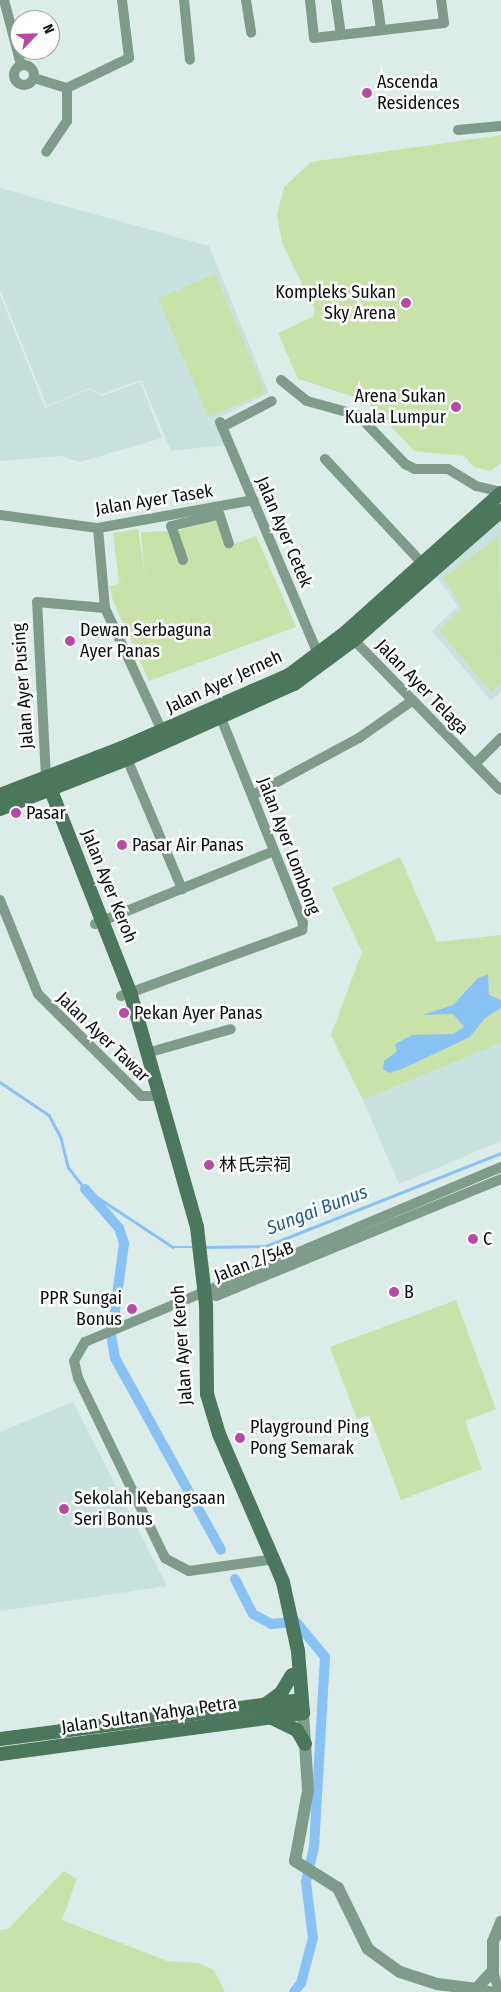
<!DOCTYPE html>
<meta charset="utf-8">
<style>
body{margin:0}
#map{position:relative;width:501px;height:1992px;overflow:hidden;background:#dcece9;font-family:"Fira Sans Condensed","Noto Sans SC",sans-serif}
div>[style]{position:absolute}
.built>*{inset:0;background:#c9e2df}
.green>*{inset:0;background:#c8e2aa;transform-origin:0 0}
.water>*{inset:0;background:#89c3f6}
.stream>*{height:2.5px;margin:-1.25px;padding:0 1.25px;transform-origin:1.25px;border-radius:1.25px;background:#89c3f6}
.canal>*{height:10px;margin:-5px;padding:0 5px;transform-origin:5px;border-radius:5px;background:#89c3f6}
.minor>*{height:10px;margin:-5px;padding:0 5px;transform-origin:5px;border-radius:5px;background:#7f9c8a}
.minor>.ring{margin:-5px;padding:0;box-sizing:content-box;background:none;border:10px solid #7f9c8a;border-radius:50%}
.tertiary>*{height:12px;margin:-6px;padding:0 6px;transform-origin:6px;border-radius:6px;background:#7f9c8a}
.secondary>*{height:14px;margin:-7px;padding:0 7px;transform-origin:7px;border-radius:7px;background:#4b775d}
.dots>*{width:14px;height:14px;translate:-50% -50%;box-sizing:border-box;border:2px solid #fff;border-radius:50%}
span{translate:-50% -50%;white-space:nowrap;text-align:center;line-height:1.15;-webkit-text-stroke:5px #fff;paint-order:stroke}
.poi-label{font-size:18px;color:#090e0e}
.left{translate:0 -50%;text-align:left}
.right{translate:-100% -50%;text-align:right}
.street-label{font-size:18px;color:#090e0e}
.water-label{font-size:19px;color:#1f5c8c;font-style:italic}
.north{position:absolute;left:10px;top:10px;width:50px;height:50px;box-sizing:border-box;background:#fff;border:1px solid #9d9f9f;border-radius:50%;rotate:66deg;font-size:14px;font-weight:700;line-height:20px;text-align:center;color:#090e0e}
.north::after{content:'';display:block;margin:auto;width:18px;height:22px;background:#b949a5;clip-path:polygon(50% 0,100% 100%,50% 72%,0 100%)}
</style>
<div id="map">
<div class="built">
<i style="clip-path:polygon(0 188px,209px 246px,269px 393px,216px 419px,225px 445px,171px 451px,141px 380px,102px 394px,90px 388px,47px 406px,0 289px)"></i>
<i style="clip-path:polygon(0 295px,45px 408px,90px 389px,102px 396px,140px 382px,162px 438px,80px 462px,61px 456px,0 461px)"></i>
<i style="clip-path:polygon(501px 519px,501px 691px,491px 701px,432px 631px,458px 606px,435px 575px)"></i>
<i style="clip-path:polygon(501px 1043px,501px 1141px,399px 1184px,363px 1100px)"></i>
<i style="clip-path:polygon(73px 1402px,167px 1586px,0 1611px,0 1432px)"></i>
</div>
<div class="green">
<i style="clip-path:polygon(501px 135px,501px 463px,490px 471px,474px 467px,464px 456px,414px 451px,367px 401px,298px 379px,278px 333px,312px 317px,315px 310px,282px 243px,277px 215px,284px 187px,311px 162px)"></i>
<i style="left:215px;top:274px;width:129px;height:62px;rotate:67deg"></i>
<i style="clip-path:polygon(217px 519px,229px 546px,256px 536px,296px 627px,149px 681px,113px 601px,110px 586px,125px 581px,119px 582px,113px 533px,138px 529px,145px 575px,141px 532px,177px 531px)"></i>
<i style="clip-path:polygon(499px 536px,501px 683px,491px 692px,439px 630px,463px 608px,443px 578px)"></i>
<i style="clip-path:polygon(400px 857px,437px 942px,501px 935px,501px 1043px,363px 1100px,331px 1035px,362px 952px,332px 888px)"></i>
<i style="clip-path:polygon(456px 1300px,496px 1409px,465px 1421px,482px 1469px,401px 1500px,369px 1415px,357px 1419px,330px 1347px)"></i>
<i style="clip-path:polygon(64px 1871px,77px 1879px,62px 1920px,167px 1961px,198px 1963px,214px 1970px,225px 1992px,0 1992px,0 1930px,8px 1929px)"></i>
</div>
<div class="water">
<i style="clip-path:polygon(488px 974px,489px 995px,501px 1000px,501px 1008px,485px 1018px,470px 1037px,402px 1069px,389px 1073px,383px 1069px,384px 1061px,397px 1051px,395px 1044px,412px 1035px,453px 1034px,464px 1027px,453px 1014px,422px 1015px,453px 1005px,478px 978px)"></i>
</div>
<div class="stream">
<i style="left:0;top:1082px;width:59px;rotate:34deg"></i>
<i style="left:49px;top:1115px;width:26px;rotate:62deg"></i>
<i style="left:61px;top:1138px;width:30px;rotate:76deg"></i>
<i style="left:68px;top:1167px;width:28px;rotate:52deg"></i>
<i style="left:85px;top:1189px;width:105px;rotate:33.4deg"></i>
<i style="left:173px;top:1247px;width:22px"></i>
<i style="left:203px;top:1247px;width:63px;rotate:-0.9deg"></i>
<i style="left:266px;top:1246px;width:253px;rotate:-21.6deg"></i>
</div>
<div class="canal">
<i style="left:85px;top:1189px;width:52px;rotate:48.9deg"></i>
<i style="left:119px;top:1228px;width:16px;rotate:72deg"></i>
<i style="left:124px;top:1243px;width:69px;rotate:97.5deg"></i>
<i style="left:111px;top:1335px;width:23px;rotate:80deg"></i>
<i style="left:115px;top:1358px;width:219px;rotate:61.1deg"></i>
<i style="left:235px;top:1579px;width:39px;rotate:63deg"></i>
<i style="left:253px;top:1614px;width:21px;rotate:29deg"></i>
<i style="left:271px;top:1624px;width:25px;rotate:-5deg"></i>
<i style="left:296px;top:1622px;width:45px;rotate:50.4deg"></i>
<i style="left:325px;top:1657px;width:190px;rotate:93.3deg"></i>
<i style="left:314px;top:1847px;width:36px;rotate:103deg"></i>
<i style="left:306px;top:1882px;width:56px;rotate:82.9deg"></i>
<i style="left:313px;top:1938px;width:47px;rotate:104.9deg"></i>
<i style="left:301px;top:1983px;width:11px;rotate:128deg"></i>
</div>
<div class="minor">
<i style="left:4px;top:0;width:67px;rotate:75.3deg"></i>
<i style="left:184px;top:0;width:60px;rotate:84.3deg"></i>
<i style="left:246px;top:0;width:33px;rotate:81deg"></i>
<i style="left:310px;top:0;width:38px;rotate:84deg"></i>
<i style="left:314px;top:38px;width:131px;rotate:-6.6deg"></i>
<i style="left:444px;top:23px;width:23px;rotate:-97deg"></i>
<i style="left:336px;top:0;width:35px;rotate:82deg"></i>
<i style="left:377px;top:0;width:30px;rotate:82deg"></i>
<i class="ring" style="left:14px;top:65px;width:10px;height:10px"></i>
<i style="left:34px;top:78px;width:34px;rotate:17deg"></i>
<i style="left:67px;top:88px;width:33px;rotate:90deg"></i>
<i style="left:67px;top:121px;width:37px;rotate:124deg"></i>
<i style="left:67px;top:88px;width:69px;rotate:-25.8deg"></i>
<i style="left:129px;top:58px;width:58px;rotate:-96.9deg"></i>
<i style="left:458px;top:130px;width:43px;rotate:-5.3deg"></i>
<i style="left:281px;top:380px;width:33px;rotate:39deg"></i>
<i style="left:307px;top:401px;width:53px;rotate:15.4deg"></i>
<i style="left:358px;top:415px;width:68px;rotate:46.2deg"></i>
<i style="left:405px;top:464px;width:11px;rotate:27deg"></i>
<i style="left:415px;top:469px;width:33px"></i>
<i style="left:448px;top:469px;width:33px;rotate:31deg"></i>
<i style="left:476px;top:486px;width:26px;rotate:13deg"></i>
<i style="left:220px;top:422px;width:252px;rotate:67.1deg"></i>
<i style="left:222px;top:427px;width:56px;rotate:-27.5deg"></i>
<i style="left:325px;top:459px;width:142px;rotate:47deg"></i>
<i style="left:218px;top:510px;width:35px;rotate:72deg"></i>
<i style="left:0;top:515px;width:99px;rotate:7.6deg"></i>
<i style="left:98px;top:528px;width:158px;rotate:-10.2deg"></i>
<i style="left:98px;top:528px;width:80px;rotate:85deg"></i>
<i style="left:105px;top:608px;width:136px;rotate:65.1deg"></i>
<i style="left:183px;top:560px;width:36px;rotate:-109deg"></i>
<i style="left:171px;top:526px;width:47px;rotate:-13.4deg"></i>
<i style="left:349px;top:635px;width:216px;rotate:45.7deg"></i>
<i style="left:125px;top:754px;width:147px;rotate:67.1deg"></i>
<i style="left:475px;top:764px;width:37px;rotate:-45deg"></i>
<i style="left:46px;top:778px;width:176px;rotate:-92.9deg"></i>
<i style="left:37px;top:602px;width:68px;rotate:5deg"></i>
<i style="left:253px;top:795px;width:120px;rotate:-28.3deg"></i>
<i style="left:359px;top:738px;width:66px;rotate:-35.1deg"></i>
<i style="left:0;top:900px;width:101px;rotate:68deg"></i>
<i style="left:38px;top:994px;width:145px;rotate:44.7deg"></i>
<i style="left:141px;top:1096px;width:18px"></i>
<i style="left:95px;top:924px;width:193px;rotate:-22.2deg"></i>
<i style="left:121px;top:996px;width:193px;rotate:-20deg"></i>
<i style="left:302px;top:930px;width:7px;rotate:-82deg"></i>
<i style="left:303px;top:923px;width:228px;rotate:-111.8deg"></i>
<i style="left:147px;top:1053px;width:87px;rotate:-15.9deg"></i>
<i style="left:205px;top:1293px;width:11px;rotate:15deg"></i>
<i style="left:216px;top:1296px;width:308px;rotate:-22.3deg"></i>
<i style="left:275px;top:1559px;width:87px;rotate:172.1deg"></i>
<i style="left:189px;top:1571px;width:27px;rotate:-152deg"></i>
<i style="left:165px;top:1558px;width:200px;rotate:-115.8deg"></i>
<i style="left:78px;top:1378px;width:17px;rotate:-103deg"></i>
<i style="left:74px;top:1361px;width:22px;rotate:-60deg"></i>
<i style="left:85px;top:1342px;width:451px;rotate:-22.8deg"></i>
<i style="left:493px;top:1971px;width:22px;rotate:74deg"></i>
<i style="left:476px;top:1989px;width:20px;rotate:9deg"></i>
</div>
<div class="tertiary">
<i style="left:303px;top:1713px;width:78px;rotate:86.3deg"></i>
<i style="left:308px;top:1791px;width:71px;rotate:100.5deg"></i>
<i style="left:295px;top:1861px;width:51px;rotate:32.1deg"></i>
<i style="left:338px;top:1888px;width:68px;rotate:63.8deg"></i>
<i style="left:368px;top:1949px;width:39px;rotate:36deg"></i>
<i style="left:400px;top:1972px;width:39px;rotate:18deg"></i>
<i style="left:437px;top:1984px;width:39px;rotate:7deg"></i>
<i style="left:476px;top:1989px;width:25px;rotate:-47deg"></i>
<i style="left:493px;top:1971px;width:29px;rotate:-90deg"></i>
<i style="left:493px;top:1942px;width:22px;rotate:-68deg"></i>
</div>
<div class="secondary">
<i style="left:0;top:795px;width:131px;rotate:-21.1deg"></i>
<i style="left:122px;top:748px;width:182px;rotate:-23.6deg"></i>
<i style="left:289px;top:675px;width:71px;rotate:-37deg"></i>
<i style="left:346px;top:632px;width:208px;rotate:-41.9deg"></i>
<i style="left:0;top:809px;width:136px;rotate:-21.5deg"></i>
<i style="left:127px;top:759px;width:183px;rotate:-24.2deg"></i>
<i style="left:294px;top:684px;width:74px;rotate:-36.3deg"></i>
<i style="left:354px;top:640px;width:196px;rotate:-41.3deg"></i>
<i style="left:266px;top:1704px;width:19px;rotate:-36deg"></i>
<i style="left:281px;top:1693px;width:21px;rotate:-59deg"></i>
<i style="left:272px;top:1718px;width:28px;rotate:26deg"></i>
<i style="left:297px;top:1730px;width:16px;rotate:60deg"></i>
<i style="left:0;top:1739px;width:304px;rotate:-7.4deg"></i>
<i style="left:0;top:1754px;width:306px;rotate:-7.7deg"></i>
<i style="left:303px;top:1713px;width:62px;rotate:-94.6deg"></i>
<i style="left:298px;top:1651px;width:71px;rotate:-102.3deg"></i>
<i style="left:283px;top:1582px;width:161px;rotate:-113.4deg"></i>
<i style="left:219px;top:1434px;width:42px;rotate:-106.7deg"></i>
<i style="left:207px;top:1394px;width:89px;rotate:-90.6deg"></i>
<i style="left:206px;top:1305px;width:79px;rotate:-96.6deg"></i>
<i style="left:197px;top:1227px;width:244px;rotate:-105.9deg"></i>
<i style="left:130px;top:992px;width:230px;rotate:-111.4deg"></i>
</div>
<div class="dots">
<i style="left:367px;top:93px;background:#b949a5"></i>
<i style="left:406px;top:303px;background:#b949a5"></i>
<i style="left:456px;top:407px;background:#b949a5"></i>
<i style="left:70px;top:641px;background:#b949a5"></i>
<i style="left:16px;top:813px;background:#b949a5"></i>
<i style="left:122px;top:845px;background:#b949a5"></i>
<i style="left:124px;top:1013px;background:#b949a5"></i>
<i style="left:209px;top:1165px;background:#b949a5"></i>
<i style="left:473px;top:1239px;background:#b949a5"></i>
<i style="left:394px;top:1292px;background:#b949a5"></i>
<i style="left:132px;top:1309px;background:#b949a5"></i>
<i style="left:240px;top:1438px;background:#b949a5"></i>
<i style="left:64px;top:1509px;background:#b949a5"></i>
</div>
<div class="poi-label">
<span class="left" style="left:377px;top:93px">Ascenda<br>Residences</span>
<span class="right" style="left:396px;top:303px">Kompleks Sukan<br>Sky Arena</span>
<span class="right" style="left:446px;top:407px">Arena Sukan<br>Kuala Lumpur</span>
<span class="left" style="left:80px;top:641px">Dewan Serbaguna<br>Ayer Panas</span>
<span class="left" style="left:26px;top:813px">Pasar</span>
<span class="left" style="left:132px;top:845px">Pasar Air Panas</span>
<span class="left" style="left:134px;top:1013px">Pekan Ayer Panas</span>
<span class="left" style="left:219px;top:1165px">林氏宗祠</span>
<span class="left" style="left:483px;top:1239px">C</span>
<span class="left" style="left:404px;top:1292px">B</span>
<span class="right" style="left:122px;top:1309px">PPR Sungai<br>Bonus</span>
<span class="left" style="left:250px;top:1438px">Playground Ping<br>Pong Semarak</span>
<span class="left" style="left:74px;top:1509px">Sekolah Kebangsaan<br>Seri Bonus</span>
</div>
<div class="street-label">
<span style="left:154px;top:500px;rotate:-9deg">Jalan Ayer Tasek</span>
<span style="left:284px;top:532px;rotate:67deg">Jalan Ayer Cetek</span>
<span style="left:224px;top:682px;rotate:-25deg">Jalan Ayer Jerneh</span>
<span style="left:23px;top:686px;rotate:-94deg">Jalan Ayer Pusing</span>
<span style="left:422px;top:687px;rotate:46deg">Jalan Ayer Telaga</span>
<span style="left:289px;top:846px;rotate:69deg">Jalan Ayer Lombong</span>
<span style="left:109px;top:886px;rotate:68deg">Jalan Ayer Keroh</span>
<span style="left:103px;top:1037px;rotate:44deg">Jalan Ayer Tawar</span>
<span style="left:254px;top:1262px;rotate:-21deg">Jalan 2/54B</span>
<span style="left:182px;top:1345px;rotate:-94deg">Jalan Ayer Keroh</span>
<span style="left:149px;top:1715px;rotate:-8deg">Jalan Sultan Yahya Petra</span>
</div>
<div class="water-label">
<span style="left:317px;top:1210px;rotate:-21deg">Sungai Bunus</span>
</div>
<div class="north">N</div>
</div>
